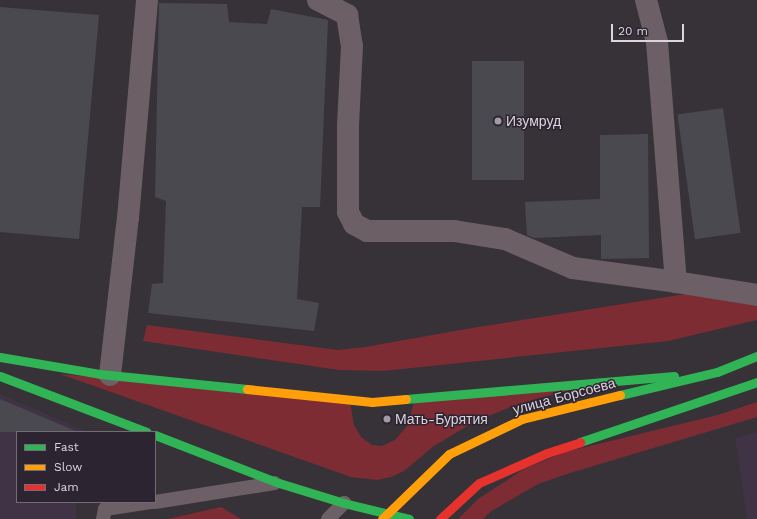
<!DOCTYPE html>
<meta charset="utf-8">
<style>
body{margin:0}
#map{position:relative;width:757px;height:519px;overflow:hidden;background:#363238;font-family:"Work Sans",sans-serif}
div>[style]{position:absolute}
.built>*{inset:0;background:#3f3345}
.green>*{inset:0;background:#7d2c34}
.building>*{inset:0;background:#4a494f;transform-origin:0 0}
.lane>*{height:14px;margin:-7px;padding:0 7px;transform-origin:7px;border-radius:7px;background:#6c5f66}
.street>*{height:22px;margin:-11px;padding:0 11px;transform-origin:11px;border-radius:11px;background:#6c5f66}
.fast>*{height:9px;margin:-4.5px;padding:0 4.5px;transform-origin:4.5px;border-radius:4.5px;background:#30b455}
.slow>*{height:9px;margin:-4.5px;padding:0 4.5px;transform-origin:4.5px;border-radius:4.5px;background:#ff9f0a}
.jam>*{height:9px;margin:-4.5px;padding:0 4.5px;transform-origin:4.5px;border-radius:4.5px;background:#e5322d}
.dots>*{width:11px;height:11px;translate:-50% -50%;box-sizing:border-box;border:2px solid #2d2431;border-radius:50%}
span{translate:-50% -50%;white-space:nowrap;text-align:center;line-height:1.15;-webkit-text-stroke:3px #2d2431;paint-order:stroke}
.poi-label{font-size:14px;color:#dbd5de}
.left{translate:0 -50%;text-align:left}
.street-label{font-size:14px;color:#dbd5de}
.legend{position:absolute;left:16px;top:431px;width:140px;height:72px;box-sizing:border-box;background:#2d2431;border:1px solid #736b76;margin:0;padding:5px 7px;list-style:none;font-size:12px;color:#dbd5de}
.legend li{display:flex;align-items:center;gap:8px;height:20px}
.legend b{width:20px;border:1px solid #736b76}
.scale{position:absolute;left:611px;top:24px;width:73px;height:18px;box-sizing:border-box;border:2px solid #dbd5de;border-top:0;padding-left:5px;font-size:12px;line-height:14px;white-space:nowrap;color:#dbd5de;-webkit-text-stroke:3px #2d2431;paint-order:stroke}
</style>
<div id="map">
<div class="built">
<i style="clip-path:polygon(0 394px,85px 431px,17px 432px,17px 502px,76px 502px,76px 519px,0 519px)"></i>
<i style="clip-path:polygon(757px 432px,757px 519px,747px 519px,735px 438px)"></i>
</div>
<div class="green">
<i style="clip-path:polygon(723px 288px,757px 295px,757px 320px,668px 341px,383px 371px,339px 370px,143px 341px,147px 325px,338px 350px,365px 347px,472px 328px)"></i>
<i style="clip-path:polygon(60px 374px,350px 401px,354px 425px,361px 437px,372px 445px,382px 446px,395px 440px,408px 425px,415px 398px,574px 389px,518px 404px,474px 422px,434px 446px,404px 471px,391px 477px,377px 480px,351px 477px)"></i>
<i style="clip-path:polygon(757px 402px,757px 417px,570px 473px,538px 484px,490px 512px,483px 519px,458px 519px,478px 499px,524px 469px,565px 452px,718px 415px)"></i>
<i style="clip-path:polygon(221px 507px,241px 519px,168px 519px)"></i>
</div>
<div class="building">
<i style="clip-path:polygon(159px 3px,227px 4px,229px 22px,267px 24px,271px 9px,328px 20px,320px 207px,302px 207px,297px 299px,319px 303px,314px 331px,148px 313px,152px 284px,163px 283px,166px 201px,155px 197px)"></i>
<i style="clip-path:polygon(0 7px,99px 15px,79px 239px,0 232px)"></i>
<i style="left:472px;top:61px;width:52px;height:119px"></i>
<i style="left:723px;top:108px;width:126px;height:46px;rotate:82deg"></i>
<i style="clip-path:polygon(648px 134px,649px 258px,601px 259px,601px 235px,534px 238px,527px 235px,525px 202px,600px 199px,600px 135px)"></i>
<i style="clip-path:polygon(0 399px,78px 432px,0 432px)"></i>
</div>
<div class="lane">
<i style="left:155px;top:502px;width:121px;rotate:-9deg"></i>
<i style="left:103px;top:519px;width:10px;rotate:-79deg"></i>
<i style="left:105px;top:509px;width:48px;rotate:-8.5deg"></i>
<i style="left:328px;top:519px;width:23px;rotate:-45deg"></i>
</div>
<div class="street">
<i style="left:318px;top:0;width:33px;rotate:27deg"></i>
<i style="left:347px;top:15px;width:31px;rotate:81deg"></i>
<i style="left:352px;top:46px;width:80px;rotate:92.9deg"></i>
<i style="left:348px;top:126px;width:86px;rotate:90deg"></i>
<i style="left:348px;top:212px;width:13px;rotate:63deg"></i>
<i style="left:354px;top:224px;width:15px;rotate:28deg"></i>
<i style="left:367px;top:231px;width:87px"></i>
<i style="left:454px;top:231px;width:52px;rotate:8.9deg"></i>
<i style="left:505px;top:239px;width:74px;rotate:23.1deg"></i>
<i style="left:573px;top:268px;width:104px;rotate:7.7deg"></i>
<i style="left:676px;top:282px;width:82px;rotate:9.1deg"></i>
<i style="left:646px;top:0;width:43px;rotate:75.3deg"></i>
<i style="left:657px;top:42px;width:241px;rotate:85.5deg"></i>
<i style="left:110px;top:375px;width:158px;rotate:-83.5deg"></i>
<i style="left:128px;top:218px;width:219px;rotate:-85deg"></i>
</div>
<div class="fast">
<i style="left:0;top:357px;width:101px;rotate:9.6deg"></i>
<i style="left:100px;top:374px;width:148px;rotate:5.8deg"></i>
<i style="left:0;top:376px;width:157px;rotate:20.9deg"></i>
<i style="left:620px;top:395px;width:100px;rotate:-13.3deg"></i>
<i style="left:717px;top:372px;width:43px;rotate:-21.8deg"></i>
<i style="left:406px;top:399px;width:269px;rotate:-4.9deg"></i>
<i style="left:155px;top:435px;width:133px;rotate:21.2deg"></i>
<i style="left:279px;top:483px;width:68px;rotate:17.1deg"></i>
<i style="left:344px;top:503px;width:67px;rotate:13.8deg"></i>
<i style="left:580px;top:442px;width:187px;rotate:-18.7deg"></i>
</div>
<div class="slow">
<i style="left:247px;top:389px;width:126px;rotate:5.9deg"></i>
<i style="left:372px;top:402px;width:34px;rotate:-5deg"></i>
<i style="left:382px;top:519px;width:93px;rotate:-44.1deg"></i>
<i style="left:449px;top:454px;width:81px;rotate:-25.6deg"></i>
<i style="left:522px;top:419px;width:101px;rotate:-13.8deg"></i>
</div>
<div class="jam">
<i style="left:440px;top:519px;width:53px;rotate:-42.7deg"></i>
<i style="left:479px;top:483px;width:74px;rotate:-23.8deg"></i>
<i style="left:547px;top:453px;width:35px;rotate:-18deg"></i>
</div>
<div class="dots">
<i style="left:498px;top:121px;background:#a19ca4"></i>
<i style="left:387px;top:419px;background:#a19ca4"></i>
</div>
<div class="poi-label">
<span class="left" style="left:506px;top:121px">Изумруд</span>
<span class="left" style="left:395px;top:419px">Мать-Бурятия</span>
</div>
<div class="street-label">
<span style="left:564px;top:396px;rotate:-15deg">улица Борсоева</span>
</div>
<ul class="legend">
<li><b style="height:5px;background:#30b455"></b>Fast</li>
<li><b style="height:5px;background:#ff9f0a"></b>Slow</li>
<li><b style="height:5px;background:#e5322d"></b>Jam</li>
</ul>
<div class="scale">20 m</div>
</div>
